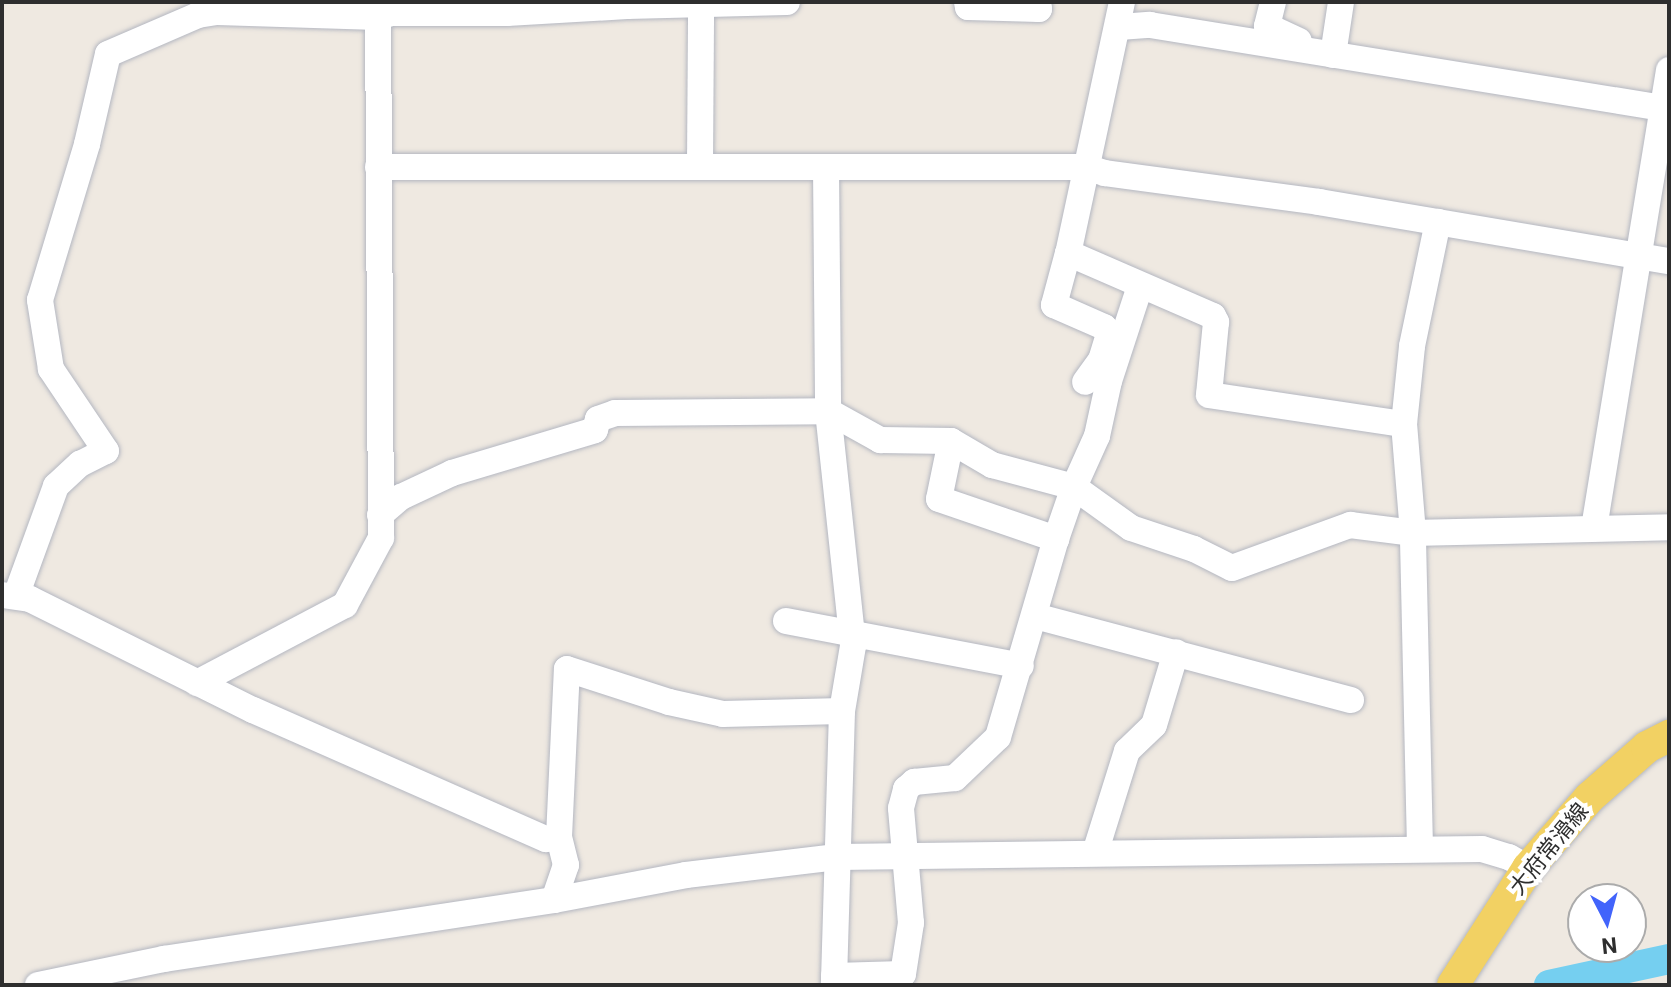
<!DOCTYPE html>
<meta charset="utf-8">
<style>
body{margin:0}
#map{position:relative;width:1671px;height:987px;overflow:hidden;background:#efe9e1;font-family:Roboto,"Noto Sans JP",sans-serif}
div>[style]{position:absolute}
.river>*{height:30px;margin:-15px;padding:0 15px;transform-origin:15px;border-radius:15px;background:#75cff0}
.roads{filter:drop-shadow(0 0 2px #b4b7c1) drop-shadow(0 0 2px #b4b7c1)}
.minor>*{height:26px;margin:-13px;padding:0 13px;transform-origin:13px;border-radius:13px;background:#fff}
.major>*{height:32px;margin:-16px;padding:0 16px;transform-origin:16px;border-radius:16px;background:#f2d163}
span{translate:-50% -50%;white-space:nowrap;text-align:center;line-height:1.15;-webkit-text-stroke:8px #fff;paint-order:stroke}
.street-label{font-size:22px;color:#2e2e2e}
.frame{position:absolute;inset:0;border:4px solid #2e2e2e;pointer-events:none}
.north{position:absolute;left:1567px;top:883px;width:80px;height:80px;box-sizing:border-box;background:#fff;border:2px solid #ababab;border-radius:50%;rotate:174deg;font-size:22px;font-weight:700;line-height:32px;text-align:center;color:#2e2e2e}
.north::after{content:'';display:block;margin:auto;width:28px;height:36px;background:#4264fb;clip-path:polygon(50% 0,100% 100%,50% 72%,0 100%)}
</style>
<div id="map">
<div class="river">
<i style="left:1549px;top:985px;width:123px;rotate:-12.2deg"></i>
</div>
<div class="roads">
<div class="minor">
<i style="left:627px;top:2px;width:4px;rotate:90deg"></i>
<i style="left:627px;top:6px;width:160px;rotate:-1.4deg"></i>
<i style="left:967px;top:2px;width:5px;rotate:79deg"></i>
<i style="left:968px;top:7px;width:71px;rotate:1.6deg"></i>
<i style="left:1039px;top:9px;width:7px;rotate:-98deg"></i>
<i style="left:1122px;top:2px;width:257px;rotate:102.1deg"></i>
<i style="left:1068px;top:253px;width:158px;rotate:23.5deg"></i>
<i style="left:1213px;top:316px;width:7px;rotate:63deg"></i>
<i style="left:1216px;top:322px;width:73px;rotate:95.5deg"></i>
<i style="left:1209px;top:395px;width:197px;rotate:8.5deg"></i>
<i style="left:1273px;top:2px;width:25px;rotate:104deg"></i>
<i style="left:1267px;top:26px;width:35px;rotate:25deg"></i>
<i style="left:1119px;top:27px;width:31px;rotate:-4deg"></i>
<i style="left:1150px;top:25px;width:520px;rotate:9.19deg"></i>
<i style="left:1333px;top:55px;width:54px;rotate:-81.4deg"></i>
<i style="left:700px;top:165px;width:160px;rotate:-89.6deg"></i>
<i style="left:378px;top:167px;width:708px"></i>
<i style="left:1086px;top:167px;width:20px;rotate:18deg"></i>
<i style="left:1105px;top:173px;width:216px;rotate:7.7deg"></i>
<i style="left:1319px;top:202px;width:355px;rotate:9.6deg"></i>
<i style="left:826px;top:167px;width:244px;rotate:89.5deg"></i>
<i style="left:828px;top:411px;width:236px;rotate:83.9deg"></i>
<i style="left:853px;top:646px;width:66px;rotate:99.6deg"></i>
<i style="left:842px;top:711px;width:274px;rotate:91.7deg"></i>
<i style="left:1068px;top:253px;width:54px;rotate:105.1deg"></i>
<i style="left:1054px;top:305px;width:55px;rotate:23.7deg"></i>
<i style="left:1104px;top:327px;width:9px;rotate:54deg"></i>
<i style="left:1109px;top:334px;width:27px;rotate:107deg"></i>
<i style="left:1101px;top:360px;width:27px;rotate:126deg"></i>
<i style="left:951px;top:441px;width:59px;rotate:101.7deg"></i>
<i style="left:939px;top:499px;width:124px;rotate:18.9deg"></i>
<i style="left:380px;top:515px;width:28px;rotate:-41deg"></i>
<i style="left:401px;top:497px;width:56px;rotate:-25.2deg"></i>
<i style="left:452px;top:473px;width:149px;rotate:-16.7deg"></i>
<i style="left:595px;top:430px;width:11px;rotate:-75deg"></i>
<i style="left:598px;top:419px;width:18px;rotate:-19deg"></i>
<i style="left:615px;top:413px;width:213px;rotate:-0.5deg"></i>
<i style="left:828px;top:411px;width:60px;rotate:29.1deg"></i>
<i style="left:880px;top:440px;width:71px;rotate:0.8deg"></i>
<i style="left:951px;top:441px;width:48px;rotate:30.3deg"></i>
<i style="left:992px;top:465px;width:85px;rotate:15deg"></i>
<i style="left:1074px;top:487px;width:70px;rotate:35.7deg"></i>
<i style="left:1131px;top:528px;width:66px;rotate:18.4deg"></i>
<i style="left:1194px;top:549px;width:42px;rotate:26.6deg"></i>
<i style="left:1232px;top:568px;width:126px;rotate:-20deg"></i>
<i style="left:1350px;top:525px;width:64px;rotate:7.2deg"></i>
<i style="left:1413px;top:533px;width:256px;rotate:-1.3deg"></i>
<i style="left:1594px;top:528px;width:464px;rotate:-80.7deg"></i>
<i style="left:2px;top:595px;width:28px;rotate:8deg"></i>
<i style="left:30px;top:599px;width:249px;rotate:26.5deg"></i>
<i style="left:253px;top:710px;width:320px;rotate:23.8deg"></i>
<i style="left:546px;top:839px;width:13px;rotate:-9deg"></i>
<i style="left:559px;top:837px;width:29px;rotate:76deg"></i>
<i style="left:566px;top:865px;width:37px;rotate:109deg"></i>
<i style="left:16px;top:596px;width:117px;rotate:-70deg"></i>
<i style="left:56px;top:486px;width:33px;rotate:-43deg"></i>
<i style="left:80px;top:464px;width:29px;rotate:-27deg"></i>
<i style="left:106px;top:451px;width:99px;rotate:-123.9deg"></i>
<i style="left:51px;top:369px;width:70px;rotate:-99.1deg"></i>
<i style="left:40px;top:300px;width:163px;rotate:-73.2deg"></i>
<i style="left:87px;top:144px;width:92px;rotate:-76.9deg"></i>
<i style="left:108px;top:54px;width:98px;rotate:-23.4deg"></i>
<i style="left:198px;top:15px;width:19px;rotate:-9deg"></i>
<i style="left:217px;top:12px;width:161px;rotate:1.8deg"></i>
<i style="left:378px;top:17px;width:15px;rotate:-16deg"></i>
<i style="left:392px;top:13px;width:115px"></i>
<i style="left:507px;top:13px;width:120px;rotate:-3.3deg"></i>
<i style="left:1035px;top:616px;width:327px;rotate:14.9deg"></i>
<i style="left:786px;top:621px;width:239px;rotate:10.8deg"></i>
<i style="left:197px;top:683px;width:167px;rotate:-27.8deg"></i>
<i style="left:345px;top:605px;width:76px;rotate:-61.8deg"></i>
<i style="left:381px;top:538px;width:536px;rotate:-90.32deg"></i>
<i style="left:559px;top:837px;width:168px;rotate:-87.3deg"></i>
<i style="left:567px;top:669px;width:107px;rotate:17.9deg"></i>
<i style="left:669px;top:702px;width:55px;rotate:12.5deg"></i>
<i style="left:723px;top:714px;width:119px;rotate:-1.4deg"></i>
<i style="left:1420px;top:848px;width:315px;rotate:-91.3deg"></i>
<i style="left:1413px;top:533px;width:109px;rotate:-94.7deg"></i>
<i style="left:1404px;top:424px;width:78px;rotate:-84.1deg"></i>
<i style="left:1412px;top:346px;width:127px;rotate:-78.2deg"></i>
<i style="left:1095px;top:853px;width:107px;rotate:-72.6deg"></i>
<i style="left:1127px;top:751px;width:37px;rotate:-44deg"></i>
<i style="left:1154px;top:725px;width:76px;rotate:-73.2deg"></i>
<i style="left:834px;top:976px;width:69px;rotate:-1.7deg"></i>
<i style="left:903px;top:974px;width:52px;rotate:-81.1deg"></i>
<i style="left:911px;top:923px;width:115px;rotate:-95deg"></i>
<i style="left:901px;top:808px;width:20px;rotate:-75deg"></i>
<i style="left:906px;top:789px;width:11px;rotate:-41deg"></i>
<i style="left:914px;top:782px;width:41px;rotate:-5.6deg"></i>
<i style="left:955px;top:778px;width:59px;rotate:-43.6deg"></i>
<i style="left:998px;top:737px;width:206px;rotate:-73.7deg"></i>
<i style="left:1056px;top:539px;width:55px;rotate:-70.9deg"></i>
<i style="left:1074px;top:487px;width:56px;rotate:-65.7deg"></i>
<i style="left:1097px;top:436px;width:56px;rotate:-77.7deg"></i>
<i style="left:1109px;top:381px;width:100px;rotate:-71.9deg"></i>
<i style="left:38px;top:985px;width:129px;rotate:-11.7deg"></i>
<i style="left:164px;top:959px;width:394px;rotate:-8.6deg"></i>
<i style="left:554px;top:900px;width:134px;rotate:-10.7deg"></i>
<i style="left:686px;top:875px;width:152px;rotate:-6.8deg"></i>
<i style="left:837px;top:857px;width:645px;rotate:-0.71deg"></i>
<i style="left:1482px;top:849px;width:28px;rotate:17deg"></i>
<i style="left:1509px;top:857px;width:22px;rotate:30deg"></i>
</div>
<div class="major">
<i style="left:1453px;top:985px;width:139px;rotate:-57.3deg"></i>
<i style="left:1528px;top:868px;width:93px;rotate:-48.9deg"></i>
<i style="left:1589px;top:798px;width:77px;rotate:-41.3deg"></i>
<i style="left:1647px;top:747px;width:25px;rotate:-27deg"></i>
</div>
</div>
<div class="street-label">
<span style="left:1549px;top:849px;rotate:-51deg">大府常滑線</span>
</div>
<div class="frame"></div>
<div class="north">N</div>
</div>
